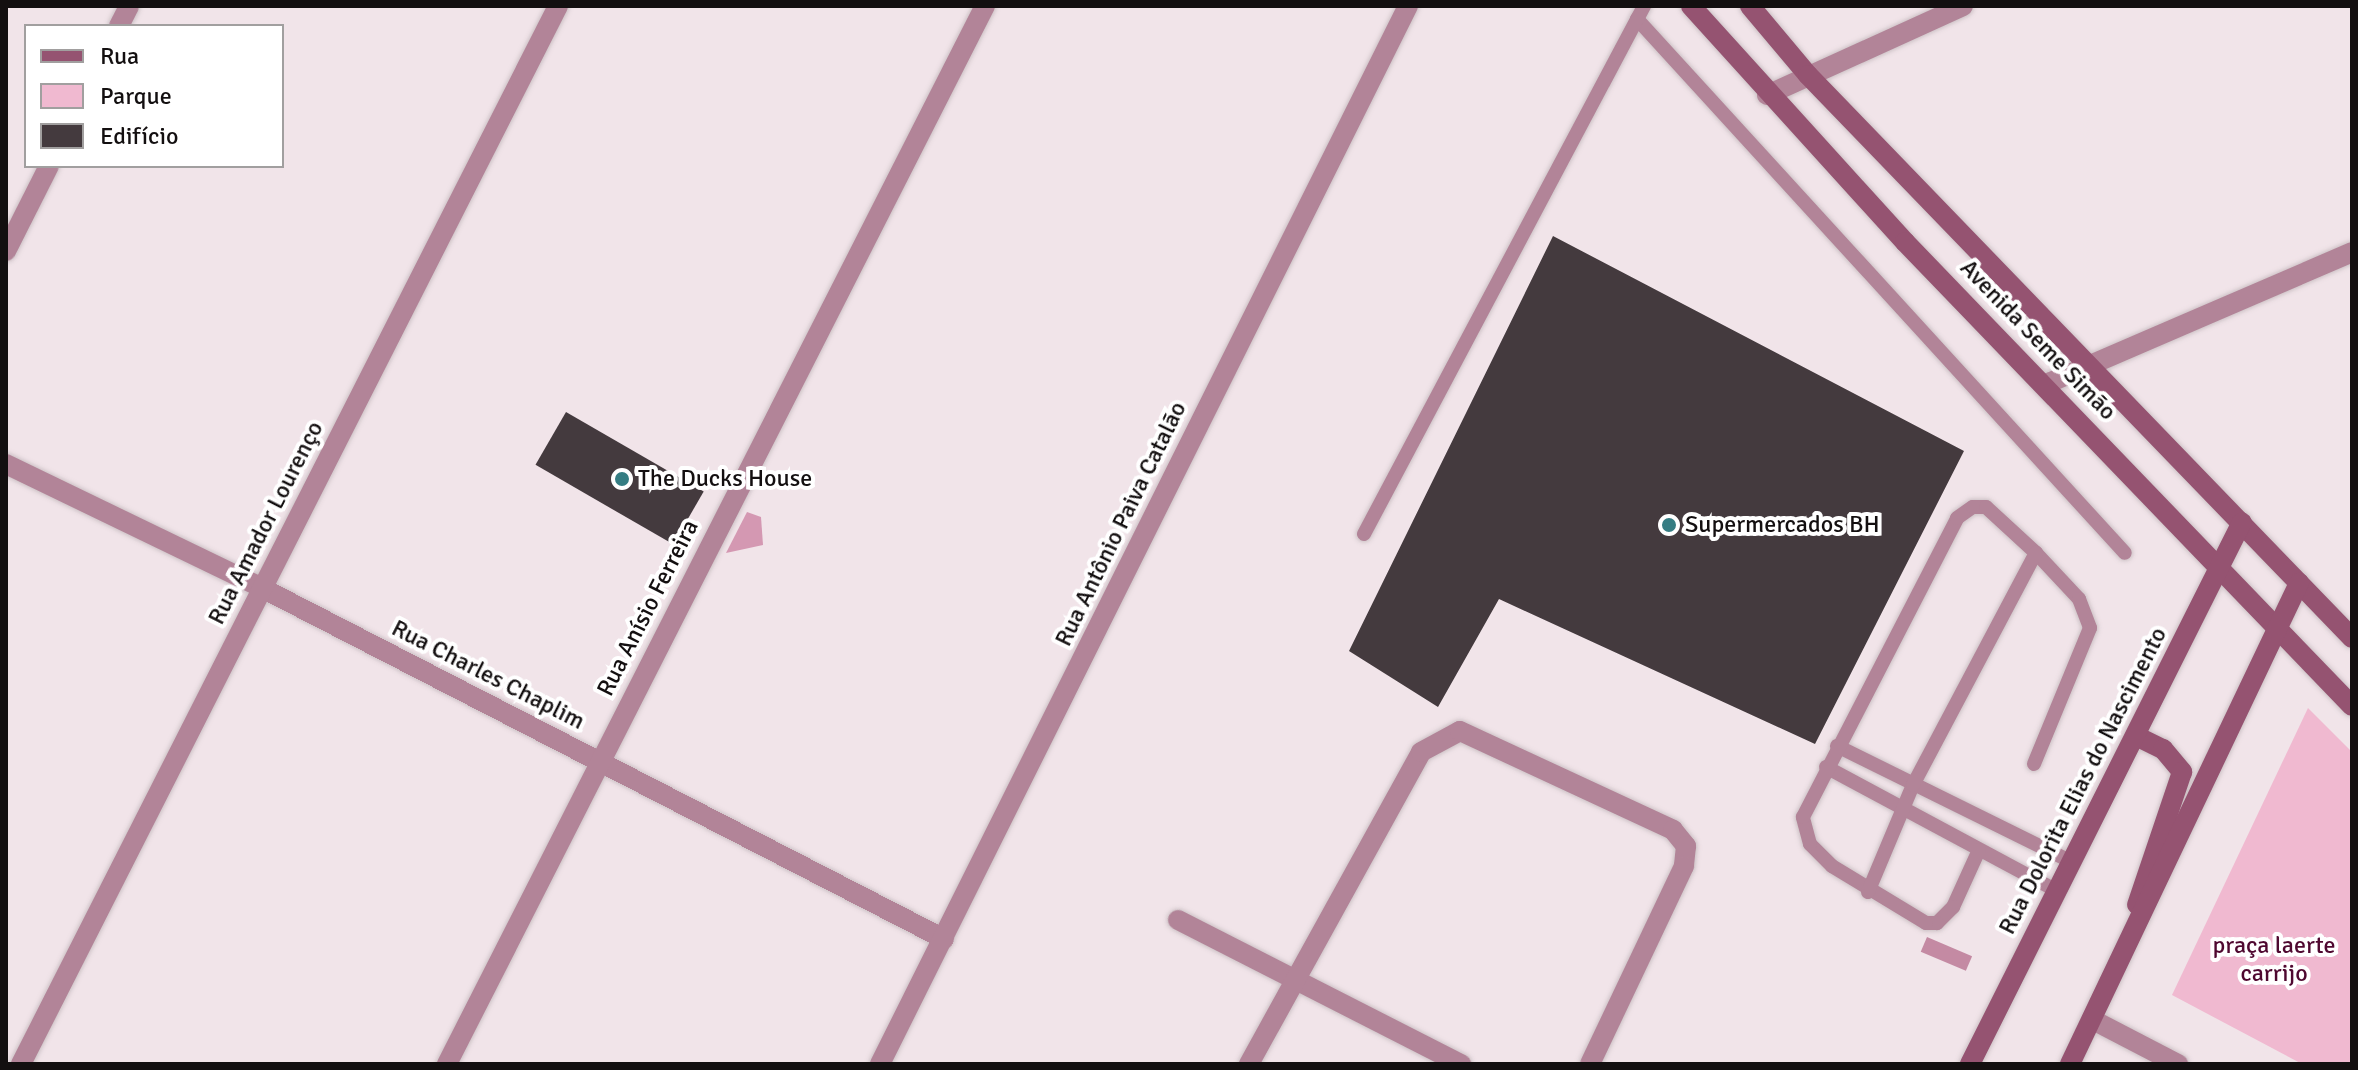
<!DOCTYPE html>
<meta charset="utf-8">
<style>
body{margin:0}
#map{position:relative;width:2358px;height:1070px;overflow:hidden;background:#f1e4e9;font-family:Signika,sans-serif}
div>[style]{position:absolute}
.green>*{inset:0;background:#f0b9d0}
.forest>*{inset:0;background:#d498b2}
.water>*{inset:0;background:#c48aa3;transform-origin:0 0}
.building>*{inset:0;background:#443a3e;transform-origin:0 0}
.roads{filter:drop-shadow(0 0 2px #cdc2c6) drop-shadow(0 0 2px #cdc2c6)}
.lane>*{height:14px;margin:-7px;padding:0 7px;transform-origin:7px;border-radius:7px;background:#b28498}
.street>*{height:20px;margin:-10px;padding:0 10px;transform-origin:10px;border-radius:10px;background:#b28498}
.secondary>*{height:20px;margin:-10px;padding:0 10px;transform-origin:10px;border-radius:10px;background:#955371}
.dots>*{width:22px;height:22px;translate:-50% -50%;box-sizing:border-box;border:4px solid #fff;border-radius:50%}
span{translate:-50% -50%;white-space:nowrap;text-align:center;line-height:1.15;-webkit-text-stroke:8px #fff;paint-order:stroke}
.street-label{font-size:24px;color:#130f10}
.poi-label{font-size:24px;color:#130f10}
.left{translate:0 -50%;text-align:left}
.park-label{font-size:24px;color:#4f0830}
.frame{position:absolute;inset:0;border:8px solid #130f10;pointer-events:none}
.legend{position:absolute;left:24px;top:24px;width:260px;height:144px;box-sizing:border-box;background:#fff;border:2px solid #a19f9f;margin:0;padding:10px 14px;list-style:none;font-size:24px;color:#130f10}
.legend li{display:flex;align-items:center;gap:16px;height:40px}
.legend b{width:40px;border:2px solid #a19f9f}
</style>
<div id="map">
<div class="green">
<i style="clip-path:polygon(2308px 708px,2352px 752px,2352px 1064px,2302px 1064px,2172px 995px)"></i>
</div>
<div class="forest">
<i style="clip-path:polygon(747px 512px,761px 517px,763px 545px,726px 553px)"></i>
</div>
<div class="water">
<i style="left:1927px;top:937px;width:49px;height:16px;rotate:23deg"></i>
</div>
<div class="building">
<i style="clip-path:polygon(1553px 236px,1964px 451px,1815px 744px,1499px 599px,1438px 707px,1349px 651px)"></i>
<i style="left:566px;top:412px;width:159px;height:61px;rotate:30deg"></i>
</div>
<div class="roads">
<div class="lane">
<i style="left:1637px;top:19px;width:723px;rotate:47.58deg"></i>
<i style="left:1364px;top:534px;width:598px;rotate:-62.06deg"></i>
<i style="left:1837px;top:746px;width:262px;rotate:26.3deg"></i>
<i style="left:1826px;top:767px;width:262px;rotate:28.2deg"></i>
<i style="left:1979px;top:850px;width:63px;rotate:114.5deg"></i>
<i style="left:1953px;top:907px;width:23px;rotate:135deg"></i>
<i style="left:1937px;top:923px;width:11px;rotate:180deg"></i>
<i style="left:1926px;top:923px;width:110px;rotate:-148.8deg"></i>
<i style="left:1832px;top:866px;width:31px;rotate:-135deg"></i>
<i style="left:1810px;top:844px;width:28px;rotate:-105deg"></i>
<i style="left:1803px;top:817px;width:336px;rotate:-62.7deg"></i>
<i style="left:1957px;top:518px;width:19px;rotate:-35deg"></i>
<i style="left:1973px;top:507px;width:13px"></i>
<i style="left:1986px;top:507px;width:68px;rotate:42.6deg"></i>
<i style="left:2036px;top:553px;width:63px;rotate:46.9deg"></i>
<i style="left:2079px;top:599px;width:31px;rotate:69deg"></i>
<i style="left:2090px;top:628px;width:147px;rotate:112.4deg"></i>
<i style="left:1868px;top:892px;width:116px;rotate:-67.2deg"></i>
<i style="left:1913px;top:785px;width:263px;rotate:-62.1deg"></i>
</div>
<div class="street">
<i style="left:119px;top:26px;width:22px;rotate:-63deg"></i>
<i style="left:1767px;top:95px;width:215px;rotate:-24.4deg"></i>
<i style="left:6px;top:251px;width:95px;rotate:-63.2deg"></i>
<i style="left:2046px;top:384px;width:333px;rotate:-23.3deg"></i>
<i style="left:6px;top:464px;width:284px;rotate:25.8deg"></i>
<i style="left:262px;top:588px;width:767px;rotate:27.23deg"></i>
<i style="left:1178px;top:920px;width:318px;rotate:27deg"></i>
<i style="left:2093px;top:1020px;width:96px;rotate:27.4deg"></i>
<i style="left:21px;top:1064px;width:1186px;rotate:-63.09deg"></i>
<i style="left:447px;top:1064px;width:1187px;rotate:-63.05deg"></i>
<i style="left:880px;top:1064px;width:1182px;rotate:-63.48deg"></i>
<i style="left:1249px;top:1064px;width:356px;rotate:-61.1deg"></i>
<i style="left:1421px;top:752px;width:44px;rotate:-28.3deg"></i>
<i style="left:1460px;top:731px;width:235px;rotate:24.9deg"></i>
<i style="left:1673px;top:830px;width:21px;rotate:51deg"></i>
<i style="left:1686px;top:846px;width:20px;rotate:96deg"></i>
<i style="left:1684px;top:866px;width:219px;rotate:115.4deg"></i>
</div>
<div class="secondary">
<i style="left:1691px;top:6px;width:319px;rotate:47.8deg"></i>
<i style="left:1905px;top:242px;width:644px;rotate:46.07deg"></i>
<i style="left:1750px;top:6px;width:90px;rotate:50deg"></i>
<i style="left:1808px;top:75px;width:783px;rotate:45.98deg"></i>
<i style="left:2136px;top:736px;width:30px;rotate:26deg"></i>
<i style="left:2163px;top:749px;width:30px;rotate:50deg"></i>
<i style="left:2182px;top:772px;width:140px;rotate:108.7deg"></i>
<i style="left:1970px;top:1064px;width:606px;rotate:-63.35deg"></i>
<i style="left:2070px;top:1064px;width:533px;rotate:-64.54deg"></i>
</div>
</div>
<div class="dots">
<i style="left:622px;top:479px;background:#357d83"></i>
<i style="left:1669px;top:525px;background:#357d83"></i>
</div>
<div class="street-label">
<span style="left:2038px;top:340px;rotate:46deg">Avenida Seme Simão</span>
<span style="left:266px;top:523px;rotate:-63deg">Rua Amador Lourenço</span>
<span style="left:1121px;top:524px;rotate:-64deg">Rua Antônio Paiva Catalão</span>
<span style="left:648px;top:608px;rotate:-63deg">Rua Anísio Ferreira</span>
<span style="left:488px;top:675px;rotate:27deg">Rua Charles Chaplim</span>
<span style="left:2083px;top:781px;rotate:-63deg">Rua Dolorita Elias do Nascimento</span>
</div>
<div class="poi-label">
<span class="left" style="left:638px;top:479px">The Ducks House</span>
<span class="left" style="left:1685px;top:525px">Supermercados BH</span>
</div>
<div class="park-label">
<span style="left:2274px;top:960px">praça laerte<br>carrijo</span>
</div>
<div class="frame"></div>
<ul class="legend">
<li><b style="height:10px;background:#955371"></b>Rua</li>
<li><b style="height:22px;background:#f0b9d0"></b>Parque</li>
<li><b style="height:22px;background:#443a3e"></b>Edifício</li>
</ul>
</div>
